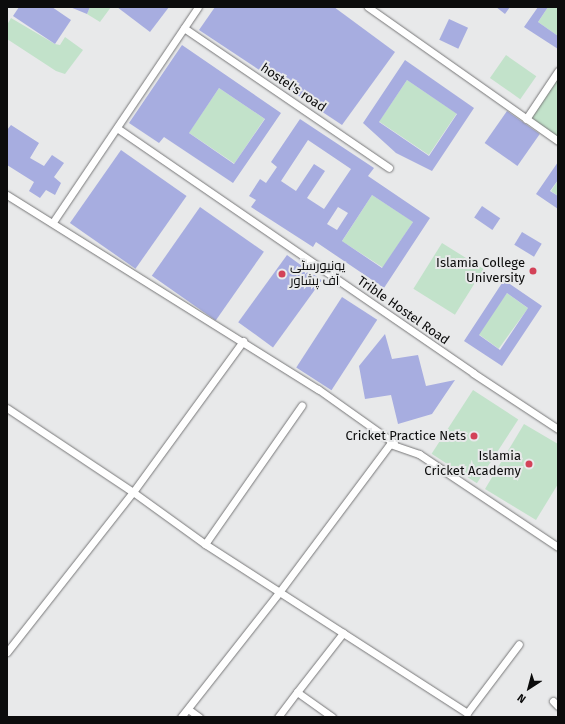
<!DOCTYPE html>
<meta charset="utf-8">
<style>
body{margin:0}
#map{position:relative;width:565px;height:724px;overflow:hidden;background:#e8e9ea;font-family:"Fira Sans",Cairo,sans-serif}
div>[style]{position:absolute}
.green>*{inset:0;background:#c2e2ca;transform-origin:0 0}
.building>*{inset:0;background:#a7ade0;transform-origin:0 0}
.roads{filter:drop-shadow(0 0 1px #777778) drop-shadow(0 0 1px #777778)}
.minor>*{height:7px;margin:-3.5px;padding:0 3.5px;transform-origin:3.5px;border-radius:3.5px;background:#fff}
.dots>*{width:11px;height:11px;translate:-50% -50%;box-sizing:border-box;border:2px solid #e8e9ea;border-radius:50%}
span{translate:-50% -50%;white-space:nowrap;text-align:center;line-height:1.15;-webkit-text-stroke:4px #e8e9ea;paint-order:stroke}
.street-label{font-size:13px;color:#0c0c0c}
.poi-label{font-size:13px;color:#0c0c0c}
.right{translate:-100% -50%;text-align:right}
.left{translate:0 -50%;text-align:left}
.frame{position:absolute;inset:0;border:8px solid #0c0c0c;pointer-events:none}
.north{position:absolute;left:509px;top:668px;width:40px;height:40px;-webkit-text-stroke:3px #e8e9ea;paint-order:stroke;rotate:216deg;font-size:11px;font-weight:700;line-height:16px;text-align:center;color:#0c0c0c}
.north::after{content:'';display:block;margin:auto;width:14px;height:18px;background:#0c0c0c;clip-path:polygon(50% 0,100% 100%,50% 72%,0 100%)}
</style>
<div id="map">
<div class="green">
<i style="clip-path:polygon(90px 7px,111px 7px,100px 22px,87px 14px)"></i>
<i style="clip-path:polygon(548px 7px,558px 7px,558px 36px,538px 22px)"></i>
<i style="clip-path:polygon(11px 18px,55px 44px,60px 45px,65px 37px,83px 50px,65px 74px,56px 71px,7px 39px,7px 25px)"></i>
<i style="left:506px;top:55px;width:37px;height:28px;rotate:35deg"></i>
<i style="clip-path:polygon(558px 76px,558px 141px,526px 119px)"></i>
<i style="left:407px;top:80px;width:60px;height:50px;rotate:34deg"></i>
<i style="left:219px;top:88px;width:55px;height:54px;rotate:34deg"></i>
<i style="clip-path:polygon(558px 180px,558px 196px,551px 191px)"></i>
<i style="left:372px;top:195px;width:49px;height:55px;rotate:33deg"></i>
<i style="left:442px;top:243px;width:49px;height:54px;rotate:32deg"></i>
<i style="left:507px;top:293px;width:26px;height:50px;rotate:36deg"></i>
<i style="left:473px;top:390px;width:54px;height:76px;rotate:33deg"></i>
<i style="clip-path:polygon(524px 424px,558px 444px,558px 484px,536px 520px,485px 489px)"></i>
</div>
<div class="building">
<i style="clip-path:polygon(19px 7px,52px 7px,71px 20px,55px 44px,13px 16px)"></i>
<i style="clip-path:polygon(70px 7px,90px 7px,87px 14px)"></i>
<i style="clip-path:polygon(117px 7px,169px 7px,150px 32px)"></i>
<i style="clip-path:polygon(215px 7px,334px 7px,395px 52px,342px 125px,199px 30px)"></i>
<i style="clip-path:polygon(496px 7px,510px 7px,505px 14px)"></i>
<i style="clip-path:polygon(538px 7px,548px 7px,538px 22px,558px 36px,558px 49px,524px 27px)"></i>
<i style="left:449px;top:19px;width:21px;height:23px;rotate:25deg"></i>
<i style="clip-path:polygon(evenodd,182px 45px,281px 113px,233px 183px,164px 137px,159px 143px,129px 123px,182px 45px,219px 88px,265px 119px,234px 164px,189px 133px,219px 88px)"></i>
<i style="clip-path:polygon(evenodd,405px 60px,474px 108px,432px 171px,396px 153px,363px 123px,405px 60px,407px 80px,457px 114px,429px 156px,379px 122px,407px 80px)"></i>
<i style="left:507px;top:111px;width:40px;height:39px;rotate:35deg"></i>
<i style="clip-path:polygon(evenodd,300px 119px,374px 168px,368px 176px,430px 218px,384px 288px,316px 242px,313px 247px,251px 207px,256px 200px,249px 196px,260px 179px,266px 183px,277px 167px,271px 162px,300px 119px,308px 140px,351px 169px,324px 209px,307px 198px,325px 171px,314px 164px,296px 191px,281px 181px,308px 140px,300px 119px,372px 195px,413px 222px,382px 268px,342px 241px,372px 195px,300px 119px,338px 207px,348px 213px,337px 230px,327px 224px,338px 207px)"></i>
<i style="clip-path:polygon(11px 125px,39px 143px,30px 158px,44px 166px,52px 155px,64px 163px,54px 177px,61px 183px,55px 195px,46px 190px,40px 198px,29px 191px,34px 182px,7px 165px,7px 130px)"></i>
<i style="left:121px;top:150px;width:80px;height:89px;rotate:35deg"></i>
<i style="clip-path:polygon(558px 162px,558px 180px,550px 191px,558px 196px,558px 209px,536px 194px)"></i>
<i style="left:482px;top:206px;width:22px;height:14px;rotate:34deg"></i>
<i style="left:200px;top:207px;width:78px;height:84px;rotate:35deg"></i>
<i style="left:522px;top:232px;width:23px;height:15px;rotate:31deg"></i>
<i style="left:287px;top:255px;width:43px;height:83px;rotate:36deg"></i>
<i style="clip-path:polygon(evenodd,504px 280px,542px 306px,502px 366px,464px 341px,504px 280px,507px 293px,528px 308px,500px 350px,479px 335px,507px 293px)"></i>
<i style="left:342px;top:297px;width:42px;height:84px;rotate:33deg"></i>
<i style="clip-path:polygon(385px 334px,392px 359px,418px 355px,426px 386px,455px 380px,432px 414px,398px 424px,391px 395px,365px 399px,359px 366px)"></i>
</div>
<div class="roads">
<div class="minor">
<i style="left:368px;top:7px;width:232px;rotate:35.2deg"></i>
<i style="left:184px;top:28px;width:248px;rotate:34.3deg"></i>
<i style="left:526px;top:119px;width:58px;rotate:-56.3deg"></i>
<i style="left:117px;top:128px;width:432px;rotate:34.5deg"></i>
<i style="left:473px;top:373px;width:102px;rotate:33.4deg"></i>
<i style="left:7px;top:195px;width:367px;rotate:32deg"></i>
<i style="left:318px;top:389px;width:93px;rotate:35.4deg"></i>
<i style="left:53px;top:222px;width:259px;rotate:-56deg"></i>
<i style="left:7px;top:408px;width:151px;rotate:33.7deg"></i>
<i style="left:133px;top:492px;width:89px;rotate:35.8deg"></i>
<i style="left:205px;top:544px;width:312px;rotate:32.8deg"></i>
<i style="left:467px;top:713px;width:86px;rotate:-53deg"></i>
<i style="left:205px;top:544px;width:169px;rotate:-55.1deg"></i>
<i style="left:7px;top:652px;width:204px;rotate:-51.8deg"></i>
<i style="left:133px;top:492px;width:187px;rotate:-53.9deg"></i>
<i style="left:297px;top:692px;width:75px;rotate:-52.1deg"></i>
<i style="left:553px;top:701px;width:7px;rotate:45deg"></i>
<i style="left:188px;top:709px;width:14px;rotate:36deg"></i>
<i style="left:181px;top:717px;width:160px;rotate:-51.8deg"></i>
<i style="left:280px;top:591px;width:184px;rotate:-53.2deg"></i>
<i style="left:390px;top:444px;width:31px;rotate:19deg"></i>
<i style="left:419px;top:454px;width:167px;rotate:33.8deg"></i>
<i style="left:278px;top:717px;width:31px;rotate:-53deg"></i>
<i style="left:297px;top:692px;width:43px;rotate:35.5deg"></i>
</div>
</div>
<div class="dots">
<i style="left:533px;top:271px;background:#d34258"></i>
<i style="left:282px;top:274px;background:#d34258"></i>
<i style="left:474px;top:436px;background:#d34258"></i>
<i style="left:529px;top:464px;background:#d34258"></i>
</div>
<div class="street-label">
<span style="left:293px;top:88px;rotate:34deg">hostel's road</span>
<span style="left:403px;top:311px;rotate:35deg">Trible Hostel Road</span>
</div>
<div class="poi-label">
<span class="right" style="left:525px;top:271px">Islamia College<br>University</span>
<span class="left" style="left:290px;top:274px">یونیورسٹی<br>آف پشاور</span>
<span class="right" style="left:466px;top:436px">Cricket Practice Nets</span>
<span class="right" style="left:521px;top:464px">Islamia<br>Cricket Academy</span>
</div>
<div class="frame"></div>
<div class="north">N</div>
</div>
